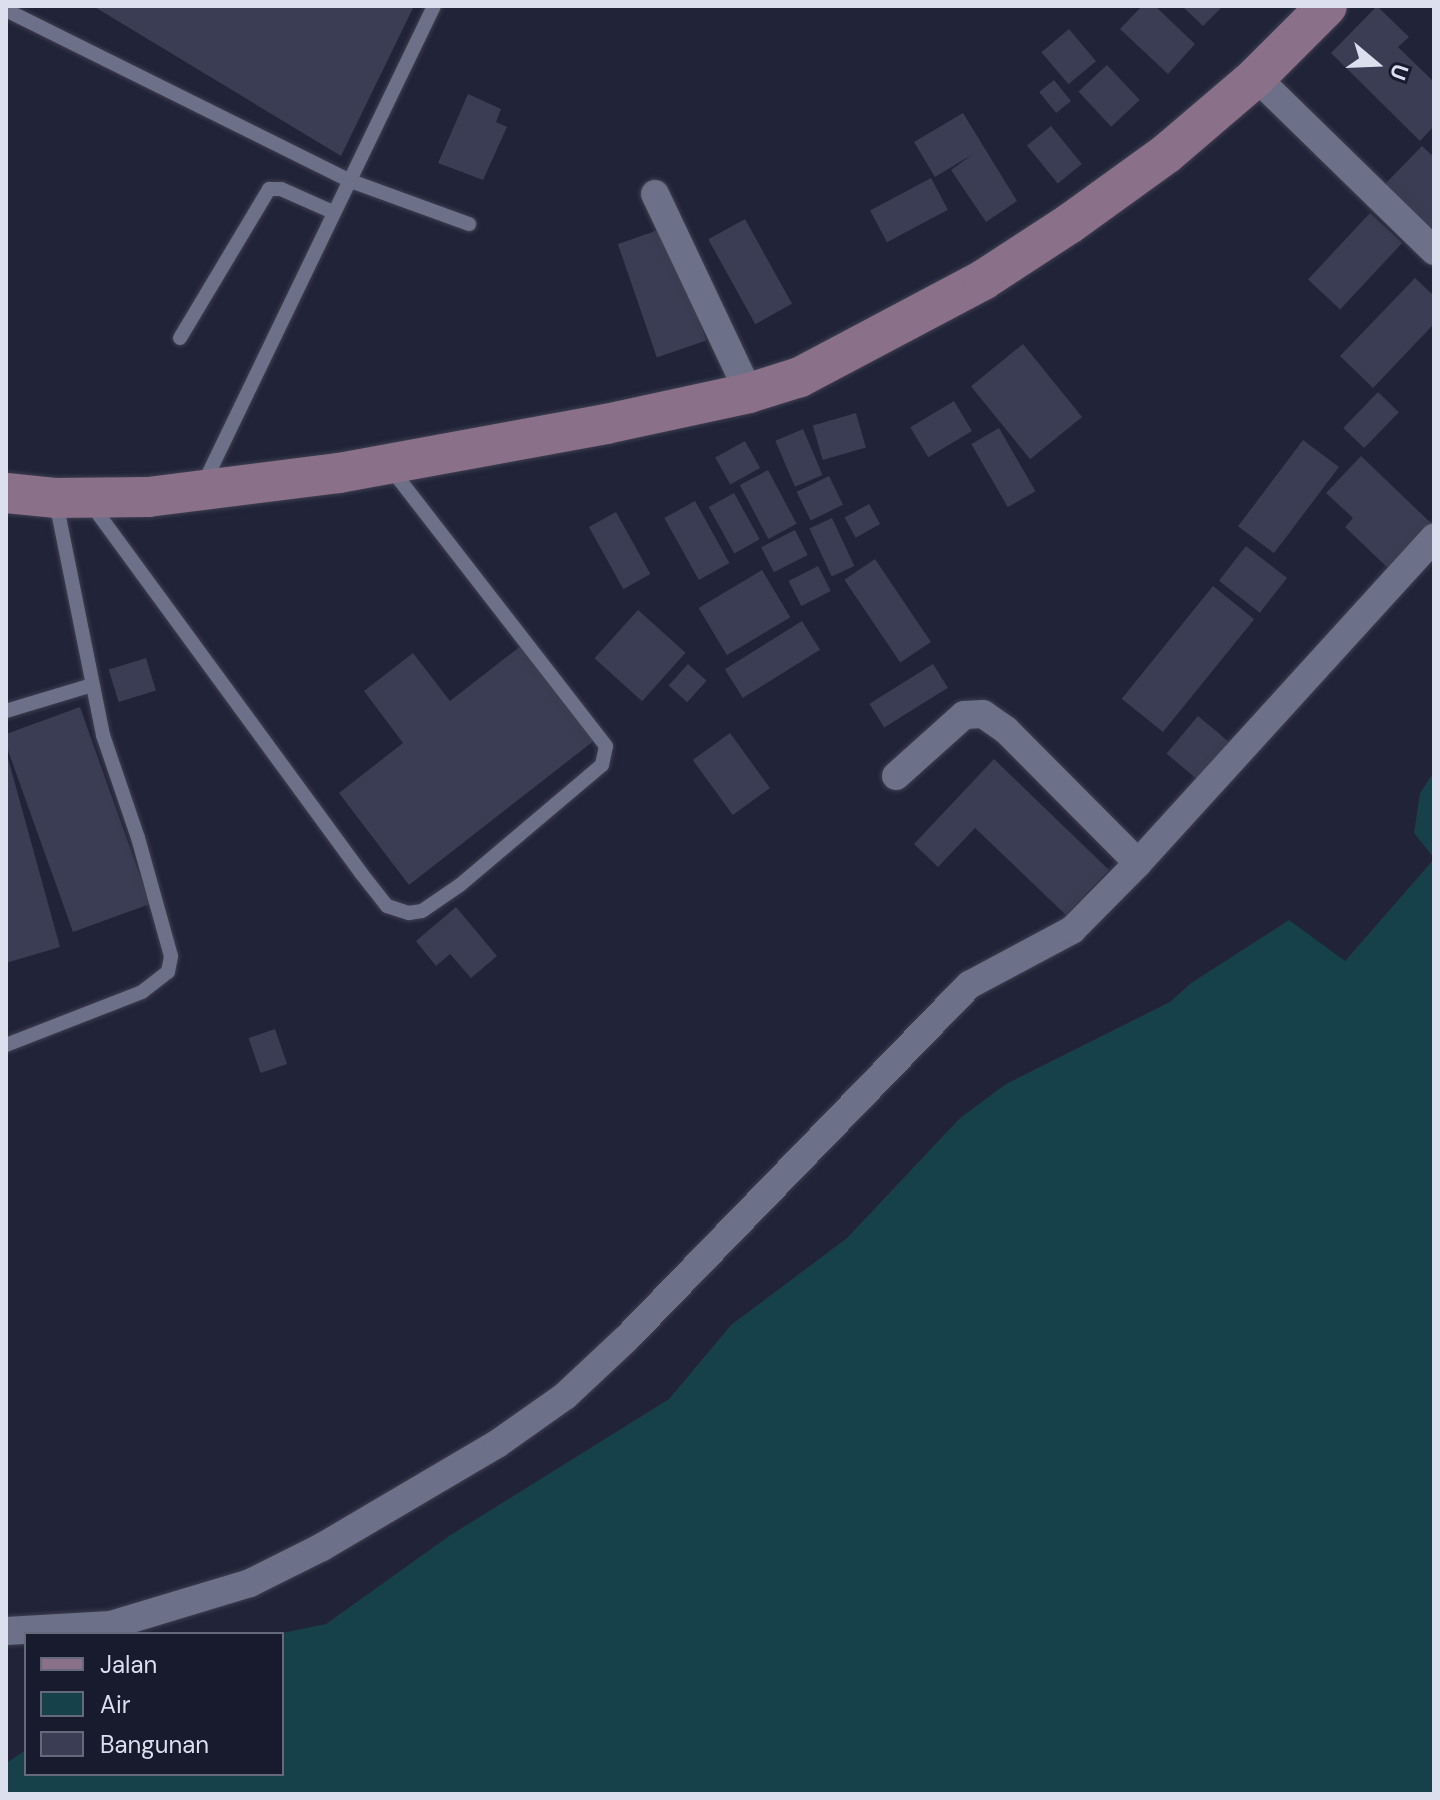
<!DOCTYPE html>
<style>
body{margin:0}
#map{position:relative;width:1440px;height:1800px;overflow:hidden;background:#212338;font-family:"DM Sans",sans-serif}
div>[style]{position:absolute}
.water>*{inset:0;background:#16404a}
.building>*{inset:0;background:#3a3d53;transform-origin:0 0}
.roads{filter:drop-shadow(0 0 2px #3d3f50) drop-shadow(0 0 2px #3d3f50)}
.lane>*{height:14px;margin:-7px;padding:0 7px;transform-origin:7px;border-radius:7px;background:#6c7089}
.street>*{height:28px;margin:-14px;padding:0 14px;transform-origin:14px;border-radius:14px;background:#6c7089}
.secondary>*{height:40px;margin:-20px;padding:0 20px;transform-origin:20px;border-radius:20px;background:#8a7089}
span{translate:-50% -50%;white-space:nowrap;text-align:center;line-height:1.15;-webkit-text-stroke:6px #181a2e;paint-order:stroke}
.frame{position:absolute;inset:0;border:8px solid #dcdfed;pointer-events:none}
.legend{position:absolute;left:24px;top:1632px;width:260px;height:144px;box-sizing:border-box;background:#181a2e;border:2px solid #66697a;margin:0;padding:10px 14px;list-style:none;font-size:24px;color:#dcdfed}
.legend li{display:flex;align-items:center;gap:16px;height:40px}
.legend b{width:40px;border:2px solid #66697a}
.north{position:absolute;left:1336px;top:24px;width:80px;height:80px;-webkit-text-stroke:6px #181a2e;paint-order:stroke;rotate:109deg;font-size:22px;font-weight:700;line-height:32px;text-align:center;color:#dcdfed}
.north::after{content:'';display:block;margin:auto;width:28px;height:36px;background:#dcdfed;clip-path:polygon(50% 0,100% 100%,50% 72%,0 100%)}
</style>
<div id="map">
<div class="water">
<i style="clip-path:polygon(1434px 772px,1434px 858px,1414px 833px,1420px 793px)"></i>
<i style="clip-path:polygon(1434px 859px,1434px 1794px,6px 1794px,6px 1763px,26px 1750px,26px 1774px,282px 1774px,282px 1634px,277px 1634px,326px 1624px,449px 1536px,669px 1399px,731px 1325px,847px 1238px,960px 1118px,1006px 1084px,1170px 1002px,1191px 983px,1289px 920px,1345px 961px)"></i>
</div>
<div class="building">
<i style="clip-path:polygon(93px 6px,414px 6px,341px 156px)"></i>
<i style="clip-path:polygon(1142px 6px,1155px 6px,1195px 44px,1168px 74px,1120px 29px)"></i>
<i style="clip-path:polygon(1182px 6px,1223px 6px,1203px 26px)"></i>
<i style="clip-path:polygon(1377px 6px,1409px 37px,1398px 47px,1434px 82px,1434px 126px,1420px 141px,1331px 53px)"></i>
<i style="left:1069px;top:29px;width:42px;height:36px;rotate:50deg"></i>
<i style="left:1107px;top:65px;width:48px;height:39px;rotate:47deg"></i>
<i style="left:1054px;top:80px;width:27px;height:19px;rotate:51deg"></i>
<i style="clip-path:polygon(468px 94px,501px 109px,496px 122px,507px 127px,483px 180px,438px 163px)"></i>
<i style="clip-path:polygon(963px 113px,1017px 201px,986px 222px,951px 170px,973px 154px,935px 177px,914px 142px)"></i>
<i style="left:1051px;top:126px;width:49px;height:31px;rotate:51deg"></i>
<i style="clip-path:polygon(1422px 146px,1434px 157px,1434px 225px,1430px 230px,1384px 185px)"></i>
<i style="left:931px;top:178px;width:36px;height:69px;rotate:62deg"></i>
<i style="left:1370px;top:213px;width:44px;height:91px;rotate:43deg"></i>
<i style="left:745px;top:219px;width:97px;height:42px;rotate:61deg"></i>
<i style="left:667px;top:227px;width:120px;height:52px;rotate:71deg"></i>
<i style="clip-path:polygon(1415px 278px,1434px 296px,1434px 324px,1373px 388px,1340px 356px)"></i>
<i style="left:1023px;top:344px;width:94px;height:67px;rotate:51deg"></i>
<i style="left:1378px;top:392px;width:29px;height:50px;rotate:44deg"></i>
<i style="left:954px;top:401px;width:35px;height:51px;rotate:59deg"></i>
<i style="left:856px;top:413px;width:36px;height:45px;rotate:74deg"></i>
<i style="left:999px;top:428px;width:73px;height:32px;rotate:60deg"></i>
<i style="left:803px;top:429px;width:50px;height:30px;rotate:67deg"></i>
<i style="left:1303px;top:440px;width:45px;height:108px;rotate:37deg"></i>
<i style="left:745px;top:441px;width:31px;height:34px;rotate:61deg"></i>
<i style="clip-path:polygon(1361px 456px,1434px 526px,1393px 573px,1345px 527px,1353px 518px,1326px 493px)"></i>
<i style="left:768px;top:470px;width:61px;height:32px;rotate:62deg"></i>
<i style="left:829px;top:476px;width:32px;height:36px;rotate:64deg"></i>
<i style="left:734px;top:493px;width:53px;height:29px;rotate:61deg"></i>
<i style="left:695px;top:501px;width:71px;height:35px;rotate:61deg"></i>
<i style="left:869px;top:504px;width:23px;height:28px;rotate:61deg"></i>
<i style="left:616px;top:512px;width:71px;height:31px;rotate:61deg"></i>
<i style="left:832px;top:518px;width:53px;height:25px;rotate:65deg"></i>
<i style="left:795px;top:530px;width:28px;height:38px;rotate:63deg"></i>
<i style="left:1246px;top:546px;width:52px;height:44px;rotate:38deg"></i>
<i style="left:875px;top:559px;width:100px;height:37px;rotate:56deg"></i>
<i style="left:818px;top:566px;width:28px;height:33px;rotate:63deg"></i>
<i style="left:762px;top:570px;width:55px;height:74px;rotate:59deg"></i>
<i style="left:1213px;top:586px;width:53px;height:145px;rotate:39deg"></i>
<i style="left:638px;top:610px;width:64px;height:65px;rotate:42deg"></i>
<i style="left:802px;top:621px;width:34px;height:91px;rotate:58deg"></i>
<i style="clip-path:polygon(522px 645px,595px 740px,409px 885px,339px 793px,403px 743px,364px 691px,413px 653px,450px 701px)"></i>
<i style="left:146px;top:658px;width:34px;height:39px;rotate:73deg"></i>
<i style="left:688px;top:664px;width:25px;height:29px;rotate:42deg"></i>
<i style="left:933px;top:664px;width:28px;height:75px;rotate:58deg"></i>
<i style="clip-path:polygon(80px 707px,150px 904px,73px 932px,6px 745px,6px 734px)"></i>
<i style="left:1198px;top:716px;width:48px;height:49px;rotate:40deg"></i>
<i style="left:730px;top:733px;width:68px;height:46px;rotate:54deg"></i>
<i style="clip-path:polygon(6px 751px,60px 947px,6px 963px)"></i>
<i style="clip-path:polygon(994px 759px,1109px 870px,1066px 915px,975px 828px,938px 867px,914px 844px)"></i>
<i style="clip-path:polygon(456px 907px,497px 956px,471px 978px,450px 954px,436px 966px,416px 941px)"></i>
<i style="left:275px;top:1029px;width:37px;height:28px;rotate:71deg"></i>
</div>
<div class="roads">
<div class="lane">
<i style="left:6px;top:10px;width:382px;rotate:26.4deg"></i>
<i style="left:348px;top:180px;width:129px;rotate:20deg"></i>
<i style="left:180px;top:338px;width:174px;rotate:-59.1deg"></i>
<i style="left:269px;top:189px;width:12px"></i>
<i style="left:281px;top:189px;width:57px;rotate:23.9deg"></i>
<i style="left:203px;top:485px;width:532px;rotate:-64.25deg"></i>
<i style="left:91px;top:504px;width:457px;rotate:53.8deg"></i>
<i style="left:361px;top:873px;width:42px;rotate:51.8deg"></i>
<i style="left:387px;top:906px;width:23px;rotate:18deg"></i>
<i style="left:409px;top:913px;width:13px;rotate:-9deg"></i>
<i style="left:422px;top:911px;width:46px;rotate:-34.4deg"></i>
<i style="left:460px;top:885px;width:186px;rotate:-40.2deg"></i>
<i style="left:602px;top:765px;width:19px;rotate:-78deg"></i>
<i style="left:606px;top:746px;width:351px;rotate:-127.8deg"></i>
<i style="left:6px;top:711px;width:90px;rotate:-16.8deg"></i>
<i style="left:6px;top:1045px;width:146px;rotate:-21.3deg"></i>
<i style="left:142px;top:992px;width:33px;rotate:-38deg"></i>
<i style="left:168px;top:972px;width:16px;rotate:-79deg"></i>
<i style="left:171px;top:956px;width:123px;rotate:-105.6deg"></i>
<i style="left:138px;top:838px;width:109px;rotate:-108.8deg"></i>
<i style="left:103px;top:735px;width:238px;rotate:-101.4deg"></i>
</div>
<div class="street">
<i style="left:1256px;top:77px;width:249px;rotate:44.3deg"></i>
<i style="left:655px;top:194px;width:220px;rotate:64.7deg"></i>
<i style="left:896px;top:776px;width:91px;rotate:-41.9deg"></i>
<i style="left:964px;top:715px;width:19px;rotate:-3deg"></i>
<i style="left:983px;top:714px;width:28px;rotate:35deg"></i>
<i style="left:1006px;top:730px;width:187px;rotate:45.2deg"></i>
<i style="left:6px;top:1631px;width:105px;rotate:-3.3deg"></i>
<i style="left:111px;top:1625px;width:145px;rotate:-16.8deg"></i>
<i style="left:250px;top:1583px;width:80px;rotate:-26.6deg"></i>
<i style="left:322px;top:1547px;width:203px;rotate:-30.5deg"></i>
<i style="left:497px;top:1444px;width:83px;rotate:-35.2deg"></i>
<i style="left:565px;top:1396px;width:83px;rotate:-43.1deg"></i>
<i style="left:626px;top:1339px;width:493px;rotate:-45.9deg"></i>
<i style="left:969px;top:985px;width:117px;rotate:-28.1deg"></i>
<i style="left:1072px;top:930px;width:94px;rotate:-45.4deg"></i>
<i style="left:1138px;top:863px;width:440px;rotate:-47.7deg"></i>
</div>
<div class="secondary">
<i style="left:6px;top:493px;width:49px;rotate:5.8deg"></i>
<i style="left:55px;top:498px;width:93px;rotate:-0.6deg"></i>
<i style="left:148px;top:497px;width:193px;rotate:-7.2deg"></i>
<i style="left:339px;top:473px;width:271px;rotate:-10.4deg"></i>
<i style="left:606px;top:424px;width:146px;rotate:-12.2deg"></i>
<i style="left:749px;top:393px;width:53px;rotate:-17.4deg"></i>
<i style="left:800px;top:377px;width:207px;rotate:-27.9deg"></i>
<i style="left:983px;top:280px;width:103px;rotate:-33.1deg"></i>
<i style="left:1069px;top:224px;width:120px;rotate:-35.8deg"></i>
<i style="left:1166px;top:154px;width:118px;rotate:-40.5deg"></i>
<i style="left:1256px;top:77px;width:100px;rotate:-45deg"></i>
</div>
</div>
<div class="frame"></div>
<ul class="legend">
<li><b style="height:10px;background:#8a7089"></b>Jalan</li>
<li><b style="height:22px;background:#16404a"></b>Air</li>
<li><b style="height:22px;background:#3a3d53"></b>Bangunan</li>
</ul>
<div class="north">U</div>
</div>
